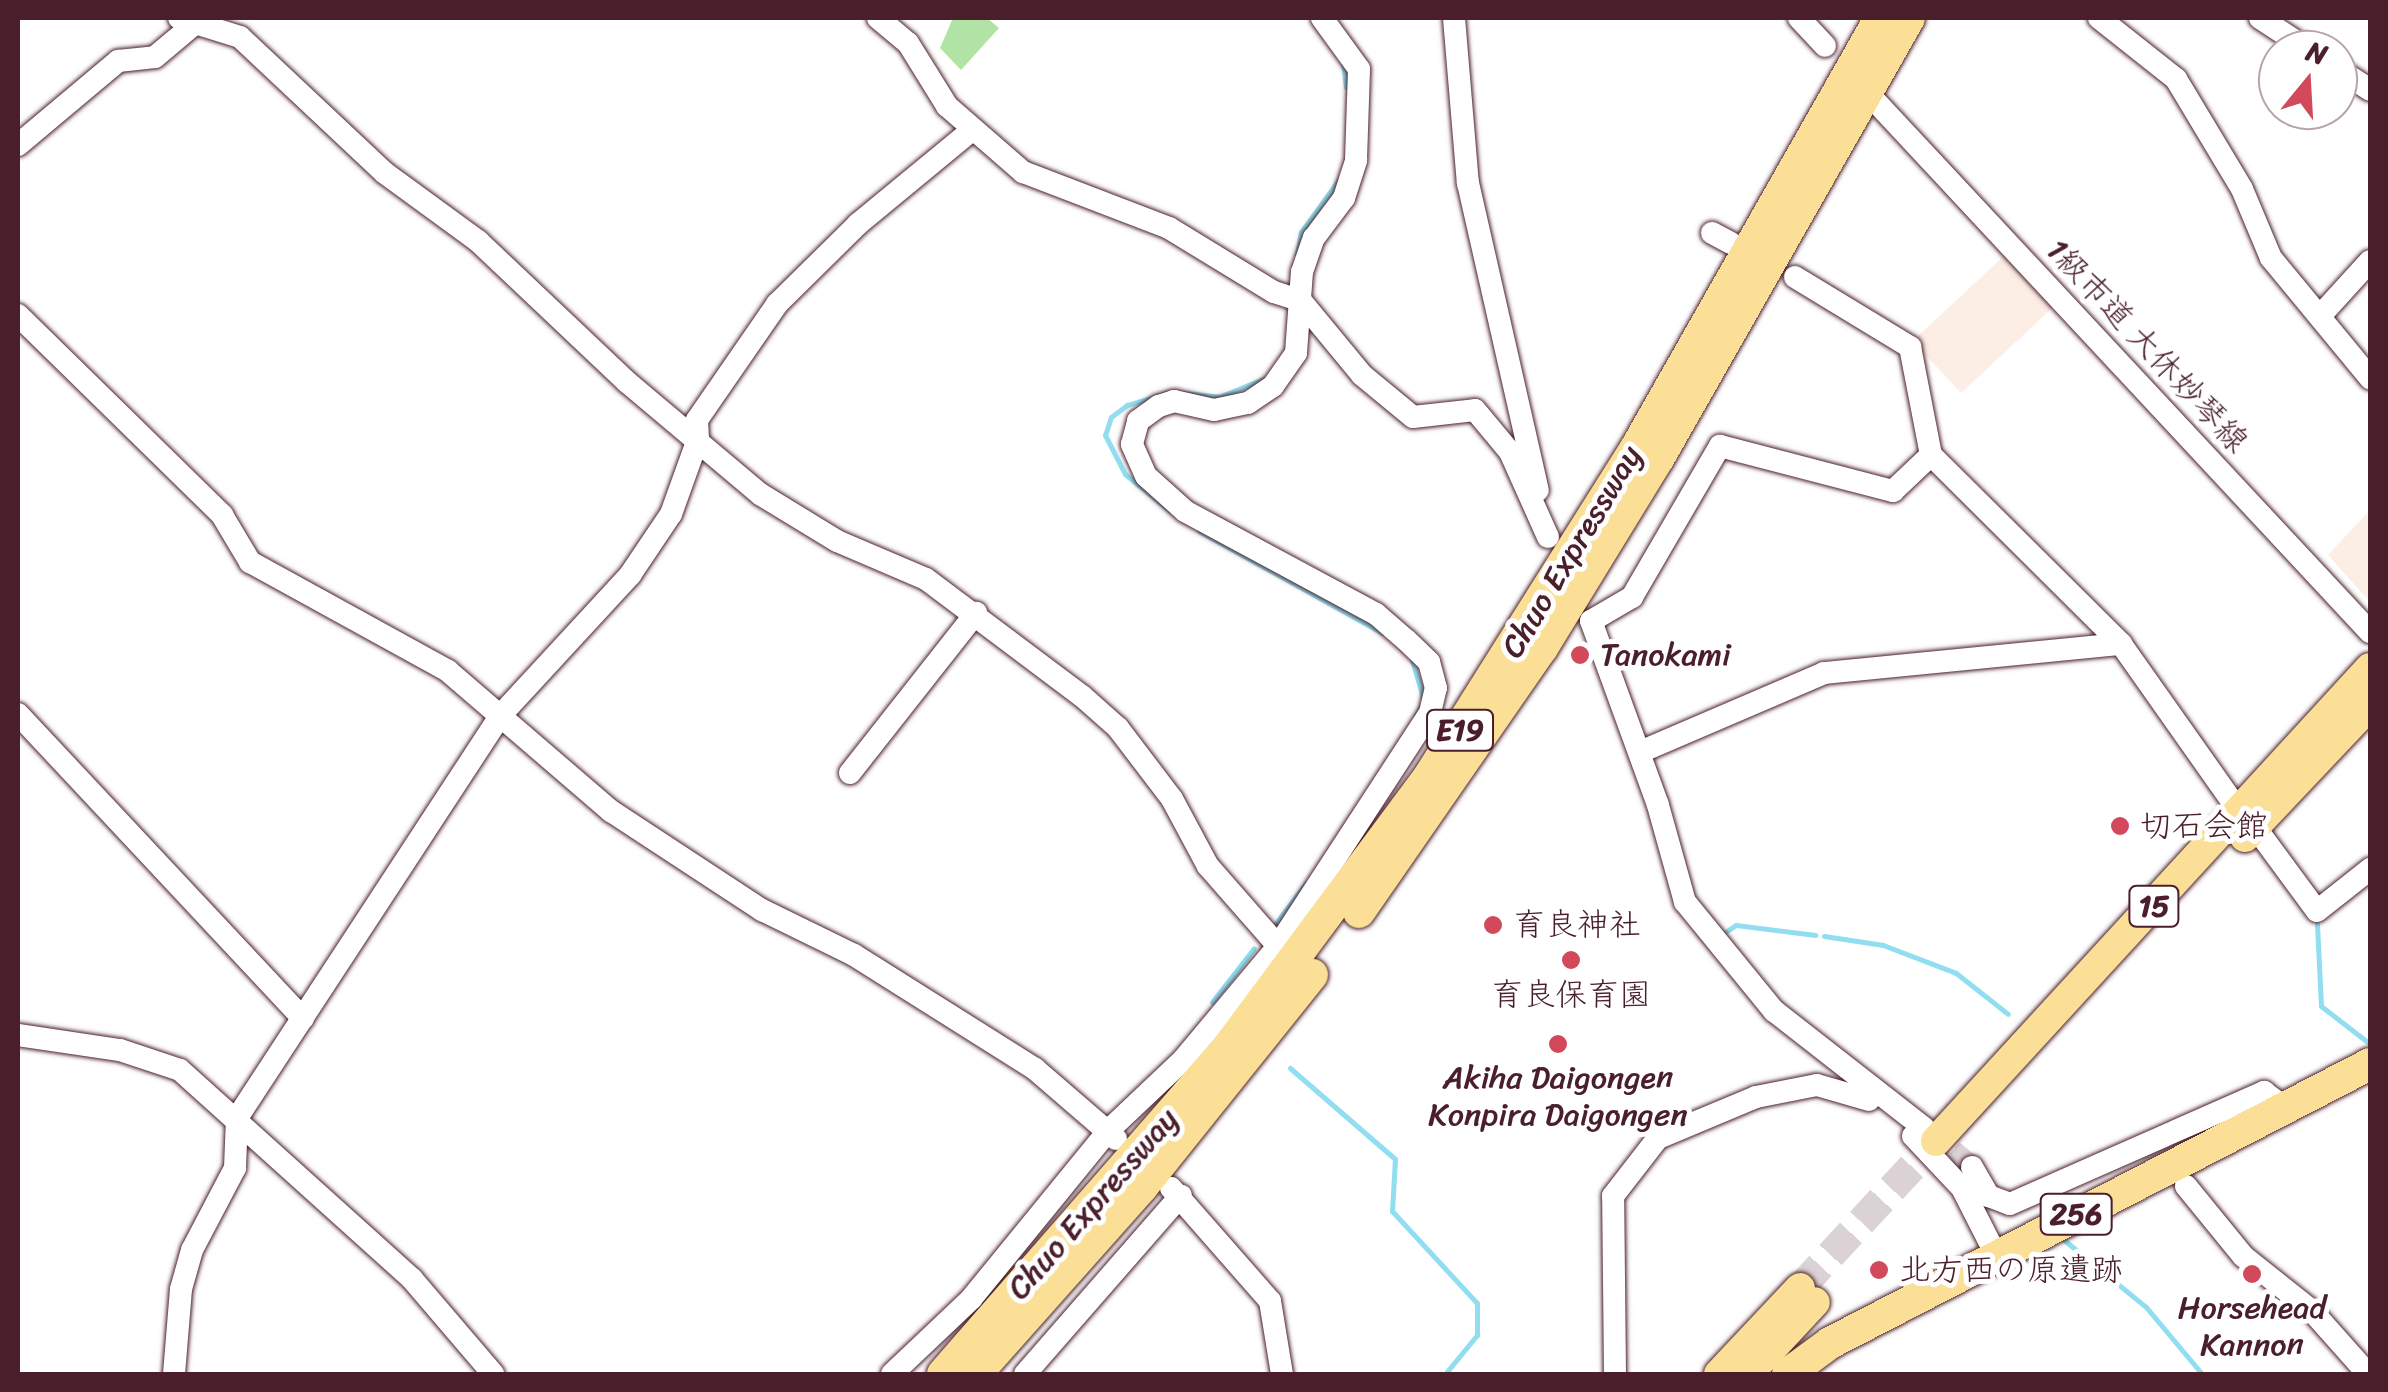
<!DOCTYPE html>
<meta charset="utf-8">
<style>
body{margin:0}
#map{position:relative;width:2388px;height:1392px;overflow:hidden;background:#fff;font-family:Sriracha,"Klee One",sans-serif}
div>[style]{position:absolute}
.built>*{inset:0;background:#fceee4;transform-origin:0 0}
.green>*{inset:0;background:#b1e3a4}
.stream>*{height:5px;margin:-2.5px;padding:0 2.5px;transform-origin:2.5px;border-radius:2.5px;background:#90deef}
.minor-tunnel>*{height:22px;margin-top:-11px;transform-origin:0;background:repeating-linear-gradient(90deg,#dbd2d5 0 22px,transparent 0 33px)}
.major-tunnel>*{height:30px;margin-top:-15px;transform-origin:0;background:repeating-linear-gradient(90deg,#dbd2d5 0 30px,transparent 0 45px)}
.roads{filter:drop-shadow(0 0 2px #4a1f2b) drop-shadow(0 0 2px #4a1f2b)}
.minor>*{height:22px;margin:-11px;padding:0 11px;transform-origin:11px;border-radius:11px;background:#fff}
.major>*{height:30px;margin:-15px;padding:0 15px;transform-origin:15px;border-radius:15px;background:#fbdf96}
.highway>*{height:32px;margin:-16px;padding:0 16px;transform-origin:16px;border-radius:16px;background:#fbdf96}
.dots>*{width:28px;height:28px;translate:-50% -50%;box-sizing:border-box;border:5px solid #fff;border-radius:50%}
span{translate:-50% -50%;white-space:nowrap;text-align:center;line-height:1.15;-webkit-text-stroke:10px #fff;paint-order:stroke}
.shield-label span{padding:2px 8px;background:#fff;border:2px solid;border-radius:8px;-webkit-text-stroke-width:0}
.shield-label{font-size:30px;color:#4a1f2b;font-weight:700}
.street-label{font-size:32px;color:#4a1f2b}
.poi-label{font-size:32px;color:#4a1f2b}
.left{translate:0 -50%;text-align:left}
.frame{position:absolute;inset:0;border:20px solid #4a1f2b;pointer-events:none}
.north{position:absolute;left:2258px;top:30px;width:100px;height:100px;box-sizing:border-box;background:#fff;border:2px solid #b7a5aa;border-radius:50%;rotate:18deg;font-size:28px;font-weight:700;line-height:40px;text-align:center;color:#4a1f2b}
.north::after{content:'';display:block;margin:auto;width:35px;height:45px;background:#d1495b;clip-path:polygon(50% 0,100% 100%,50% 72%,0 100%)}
</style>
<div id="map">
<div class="built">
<i style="left:2007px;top:253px;width:71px;height:129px;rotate:47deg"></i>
<i style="clip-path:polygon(2370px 510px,2370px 602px,2328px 555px)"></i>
</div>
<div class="green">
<i style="clip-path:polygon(953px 18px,987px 18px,999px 28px,961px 70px,940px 48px)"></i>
</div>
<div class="stream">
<i style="left:1343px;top:63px;width:24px;rotate:83deg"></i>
<i style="left:1297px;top:254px;width:22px;rotate:-80deg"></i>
<i style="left:1301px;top:232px;width:67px;rotate:-54.2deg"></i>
<i style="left:1167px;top:393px;width:42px;rotate:163.3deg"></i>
<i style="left:1127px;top:405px;width:20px;rotate:143deg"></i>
<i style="left:1111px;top:417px;width:19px;rotate:108deg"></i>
<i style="left:1105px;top:435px;width:44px;rotate:62.9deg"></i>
<i style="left:1125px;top:474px;width:58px;rotate:39.4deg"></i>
<i style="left:1183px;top:393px;width:36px;rotate:6deg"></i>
<i style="left:1219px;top:397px;width:48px;rotate:-22.2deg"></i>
<i style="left:1199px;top:531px;width:210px;rotate:29.1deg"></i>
<i style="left:1412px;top:660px;width:43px;rotate:73.7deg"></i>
<i style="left:1424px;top:701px;width:16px;rotate:120deg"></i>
<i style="left:1276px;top:923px;width:50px;rotate:-53.1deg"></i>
<i style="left:2317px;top:924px;width:82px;rotate:87.2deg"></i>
<i style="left:2321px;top:1006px;width:62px;rotate:37.8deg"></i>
<i style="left:1721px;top:935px;width:18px;rotate:-34deg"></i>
<i style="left:1736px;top:925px;width:80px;rotate:7.2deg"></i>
<i style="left:1824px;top:936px;width:60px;rotate:8.7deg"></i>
<i style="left:1883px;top:945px;width:78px;rotate:21deg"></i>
<i style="left:1956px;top:973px;width:66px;rotate:38.3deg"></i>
<i style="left:1212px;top:1002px;width:68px;rotate:-52.1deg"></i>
<i style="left:1290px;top:1068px;width:139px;rotate:40.9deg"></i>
<i style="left:1395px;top:1159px;width:52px;rotate:93.3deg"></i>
<i style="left:1392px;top:1211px;width:125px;rotate:47.3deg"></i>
<i style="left:1477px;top:1303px;width:32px;rotate:90deg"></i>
<i style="left:1477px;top:1335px;width:50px;rotate:129.4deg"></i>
<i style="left:2064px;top:1240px;width:106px;rotate:39.3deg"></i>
<i style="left:2146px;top:1307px;width:87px;rotate:50.1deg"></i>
</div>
<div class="minor-tunnel">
<i style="left:1927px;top:1130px;width:58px;rotate:39.4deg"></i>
</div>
<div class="major-tunnel">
<i style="left:1800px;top:1288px;width:200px;rotate:-47.2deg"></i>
</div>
<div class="roads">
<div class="minor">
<i style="left:179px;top:18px;width:64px;rotate:17.3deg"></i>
<i style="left:240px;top:37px;width:199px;rotate:43.2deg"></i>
<i style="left:385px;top:173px;width:115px;rotate:36.2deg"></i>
<i style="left:478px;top:241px;width:205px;rotate:43.4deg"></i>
<i style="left:627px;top:382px;width:174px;rotate:40.1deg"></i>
<i style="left:760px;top:494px;width:90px;rotate:31.4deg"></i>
<i style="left:837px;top:541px;width:97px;rotate:23.1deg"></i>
<i style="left:926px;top:579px;width:195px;rotate:36.9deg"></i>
<i style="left:1082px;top:696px;width:48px;rotate:41.6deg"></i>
<i style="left:1118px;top:728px;width:89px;rotate:52.7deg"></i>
<i style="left:1172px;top:799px;width:76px;rotate:61.8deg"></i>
<i style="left:1208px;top:866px;width:106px;rotate:48.8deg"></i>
<i style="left:878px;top:18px;width:39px;rotate:40deg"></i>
<i style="left:908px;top:43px;width:74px;rotate:58.2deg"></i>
<i style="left:947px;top:106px;width:101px;rotate:41deg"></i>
<i style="left:1023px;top:172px;width:156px;rotate:21deg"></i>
<i style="left:1169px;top:228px;width:123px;rotate:31.4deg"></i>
<i style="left:1274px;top:292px;width:28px;rotate:18deg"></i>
<i style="left:1301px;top:301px;width:96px;rotate:50.5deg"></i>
<i style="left:1362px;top:375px;width:66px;rotate:39.5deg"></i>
<i style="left:1413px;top:417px;width:62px;rotate:-6.4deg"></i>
<i style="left:1475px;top:410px;width:55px;rotate:50.2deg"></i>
<i style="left:1510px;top:452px;width:93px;rotate:65.9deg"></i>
<i style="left:1454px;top:18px;width:166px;rotate:85.2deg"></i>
<i style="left:1468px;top:183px;width:315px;rotate:77.2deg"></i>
<i style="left:1799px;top:18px;width:38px;rotate:47deg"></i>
<i style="left:2099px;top:18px;width:98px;rotate:38.4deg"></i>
<i style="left:2176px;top:79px;width:128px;rotate:59deg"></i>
<i style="left:2242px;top:189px;width:75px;rotate:67.2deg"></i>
<i style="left:2271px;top:258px;width:156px;rotate:50.5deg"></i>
<i style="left:2260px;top:18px;width:59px;rotate:33.1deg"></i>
<i style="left:2338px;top:69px;width:38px;rotate:33deg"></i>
<i style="left:1877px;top:103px;width:723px;rotate:47.02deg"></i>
<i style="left:18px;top:145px;width:131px;rotate:-40deg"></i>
<i style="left:118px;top:61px;width:37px;rotate:-6deg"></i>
<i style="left:155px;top:57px;width:50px;rotate:-40.1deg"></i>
<i style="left:1712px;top:233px;width:21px;rotate:28deg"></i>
<i style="left:1795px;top:277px;width:135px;rotate:31.3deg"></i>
<i style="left:1910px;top:347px;width:110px;rotate:79deg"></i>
<i style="left:1931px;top:455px;width:268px;rotate:44.8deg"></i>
<i style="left:2121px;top:644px;width:207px;rotate:54.8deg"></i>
<i style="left:18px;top:315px;width:286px;rotate:44.4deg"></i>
<i style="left:222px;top:515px;width:55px;rotate:59.2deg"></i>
<i style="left:250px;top:562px;width:226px;rotate:28.8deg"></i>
<i style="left:448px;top:671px;width:215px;rotate:40.7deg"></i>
<i style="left:611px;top:811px;width:181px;rotate:33.3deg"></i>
<i style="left:762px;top:910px;width:102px;rotate:26.1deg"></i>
<i style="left:854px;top:955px;width:214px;rotate:32.2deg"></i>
<i style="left:1035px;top:1069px;width:107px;rotate:40.8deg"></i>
<i style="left:2320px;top:316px;width:74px;rotate:-47.7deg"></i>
<i style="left:18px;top:714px;width:417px;rotate:46.9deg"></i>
<i style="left:1640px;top:752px;width:200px;rotate:-23.2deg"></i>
<i style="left:1824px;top:673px;width:298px;rotate:-5.6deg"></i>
<i style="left:850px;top:773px;width:204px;rotate:-51.8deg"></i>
<i style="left:2255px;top:827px;width:104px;rotate:53.6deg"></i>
<i style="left:2317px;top:911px;width:68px;rotate:-38.4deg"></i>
<i style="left:18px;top:1035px;width:103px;rotate:8.4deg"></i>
<i style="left:120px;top:1050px;width:63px;rotate:18.4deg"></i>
<i style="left:180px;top:1070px;width:312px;rotate:42deg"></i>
<i style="left:412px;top:1279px;width:125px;rotate:49.5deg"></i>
<i style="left:1924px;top:1128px;width:190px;rotate:-142deg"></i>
<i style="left:1774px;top:1011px;width:141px;rotate:-129.2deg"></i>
<i style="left:1685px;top:902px;width:101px;rotate:-105.6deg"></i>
<i style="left:1658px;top:805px;width:196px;rotate:-110deg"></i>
<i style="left:1591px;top:621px;width:48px;rotate:-30.3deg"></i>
<i style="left:1632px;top:597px;width:175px;rotate:-59.8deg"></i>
<i style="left:1720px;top:446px;width:179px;rotate:14.6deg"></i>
<i style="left:1893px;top:491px;width:52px;rotate:-43.5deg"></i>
<i style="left:1913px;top:1136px;width:71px;rotate:46.7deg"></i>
<i style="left:1962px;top:1188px;width:75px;rotate:63.1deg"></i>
<i style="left:1972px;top:1167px;width:34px;rotate:60deg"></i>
<i style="left:1989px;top:1196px;width:22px;rotate:21deg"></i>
<i style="left:2010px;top:1204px;width:278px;rotate:-23.8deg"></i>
<i style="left:2264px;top:1092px;width:26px;rotate:37deg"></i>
<i style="left:2186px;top:1186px;width:90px;rotate:50.8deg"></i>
<i style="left:2243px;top:1256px;width:88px;rotate:38.6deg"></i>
<i style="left:2312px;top:1311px;width:84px;rotate:48.4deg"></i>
<i style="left:1171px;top:1188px;width:150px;rotate:48.8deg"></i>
<i style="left:1270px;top:1301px;width:74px;rotate:80.7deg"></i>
<i style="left:174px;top:1374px;width:85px;rotate:-85.3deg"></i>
<i style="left:181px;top:1289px;width:41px;rotate:-74.2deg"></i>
<i style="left:192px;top:1250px;width:93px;rotate:-62.3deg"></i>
<i style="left:235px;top:1168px;width:50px;rotate:-87.7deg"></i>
<i style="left:237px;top:1118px;width:480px;rotate:-56.8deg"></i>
<i style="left:500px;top:716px;width:192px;rotate:-47.3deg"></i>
<i style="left:630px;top:575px;width:73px;rotate:-56.1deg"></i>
<i style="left:671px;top:514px;width:80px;rotate:-70.2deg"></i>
<i style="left:698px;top:439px;width:19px;rotate:-93deg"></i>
<i style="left:697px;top:420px;width:141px;rotate:-55.4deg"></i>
<i style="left:777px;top:304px;width:114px;rotate:-44.6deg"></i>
<i style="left:858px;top:224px;width:146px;rotate:-39.5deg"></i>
<i style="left:892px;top:1374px;width:109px;rotate:-43.5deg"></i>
<i style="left:971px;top:1299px;width:217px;rotate:-50.8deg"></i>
<i style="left:1108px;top:1131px;width:102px;rotate:-43.4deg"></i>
<i style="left:1182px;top:1061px;width:150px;rotate:-50.1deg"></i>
<i style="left:1278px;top:946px;width:278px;rotate:-56.9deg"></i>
<i style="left:1430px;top:713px;width:26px;rotate:-77deg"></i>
<i style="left:1436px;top:688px;width:27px;rotate:-105deg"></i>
<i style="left:1429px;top:662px;width:32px;rotate:-136deg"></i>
<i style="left:1406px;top:640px;width:40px;rotate:-139deg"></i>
<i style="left:1376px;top:614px;width:217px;rotate:-151.7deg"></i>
<i style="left:1185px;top:511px;width:52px;rotate:-138.1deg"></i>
<i style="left:1146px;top:476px;width:35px;rotate:-114deg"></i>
<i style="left:1132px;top:444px;width:24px;rotate:-75deg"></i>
<i style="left:1138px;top:421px;width:26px;rotate:-36deg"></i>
<i style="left:1159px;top:406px;width:16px;rotate:-18deg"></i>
<i style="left:1174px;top:401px;width:41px;rotate:12.7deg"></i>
<i style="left:1214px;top:410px;width:35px;rotate:-12deg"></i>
<i style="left:1248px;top:403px;width:30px;rotate:-34deg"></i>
<i style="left:1273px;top:386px;width:40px;rotate:-55.1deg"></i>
<i style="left:1296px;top:353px;width:81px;rotate:-85.8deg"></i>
<i style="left:1302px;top:272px;width:36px;rotate:-71deg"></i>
<i style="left:1314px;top:238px;width:50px;rotate:-53.1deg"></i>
<i style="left:1344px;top:198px;width:40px;rotate:-72deg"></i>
<i style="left:1356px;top:160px;width:91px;rotate:-88.1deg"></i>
<i style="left:1359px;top:69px;width:63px;rotate:-126deg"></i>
<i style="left:1025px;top:1374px;width:237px;rotate:-48.9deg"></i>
<i style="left:1615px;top:1374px;width:178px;rotate:-90.6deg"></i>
<i style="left:1613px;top:1196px;width:73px;rotate:-52.2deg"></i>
<i style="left:1658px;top:1138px;width:106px;rotate:-22.7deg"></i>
<i style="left:1756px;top:1097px;width:62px;rotate:-11.1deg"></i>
<i style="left:1817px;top:1085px;width:54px;rotate:16.1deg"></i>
</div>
<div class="major">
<i style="left:2245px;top:837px;width:182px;rotate:-46.6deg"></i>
<i style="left:1936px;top:1141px;width:642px;rotate:-47.46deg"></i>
<i style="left:1719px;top:1374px;width:118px;rotate:-46.7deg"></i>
<i style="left:1748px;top:1374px;width:98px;rotate:-47.1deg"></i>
</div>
<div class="highway">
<i style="left:1359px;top:912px;width:321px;rotate:-55.3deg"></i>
<i style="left:1542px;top:648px;width:222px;rotate:-58.5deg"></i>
<i style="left:1658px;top:459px;width:507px;rotate:-60.35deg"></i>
<i style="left:943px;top:1374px;width:435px;rotate:-48.9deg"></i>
<i style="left:1229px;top:1046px;width:337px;rotate:-53.4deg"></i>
<i style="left:1430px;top:775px;width:386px;rotate:-57.8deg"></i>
<i style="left:1636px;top:448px;width:494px;rotate:-60.4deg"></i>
<i style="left:976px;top:1374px;width:250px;rotate:-48.4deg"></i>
<i style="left:1142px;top:1187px;width:272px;rotate:-51.3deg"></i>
<i style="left:1788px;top:1374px;width:52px;rotate:-36.4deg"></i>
<i style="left:1830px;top:1343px;width:608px;rotate:-27.32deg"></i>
</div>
</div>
<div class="dots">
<i style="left:1580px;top:655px;background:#d1495b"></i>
<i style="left:2120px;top:826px;background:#d1495b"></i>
<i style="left:1493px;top:925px;background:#d1495b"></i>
<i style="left:1571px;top:960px;background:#d1495b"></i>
<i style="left:1558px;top:1044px;background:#d1495b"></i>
<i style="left:1879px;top:1270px;background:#d1495b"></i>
<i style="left:2252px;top:1274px;background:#d1495b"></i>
</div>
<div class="shield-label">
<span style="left:1460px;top:730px">E19</span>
<span style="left:2154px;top:906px">15</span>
<span style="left:2076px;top:1214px">256</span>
</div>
<div class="street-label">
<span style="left:2147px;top:346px;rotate:47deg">1級市道 大休妙琴線</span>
<span style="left:1572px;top:552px;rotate:-59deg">Chuo Expressway</span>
<span style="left:1093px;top:1204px;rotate:-49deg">Chuo Expressway</span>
</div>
<div class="poi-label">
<span class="left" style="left:1600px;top:655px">Tanokami</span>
<span class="left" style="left:2140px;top:826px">切石会館</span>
<span class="left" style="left:1513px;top:925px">育良神社</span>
<span style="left:1571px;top:995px">育良保育園</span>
<span style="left:1558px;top:1097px">Akiha Daigongen<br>Konpira Daigongen</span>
<span class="left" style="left:1899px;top:1270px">北方西の原遺跡</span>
<span style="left:2252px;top:1327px">Horsehead<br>Kannon</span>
</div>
<div class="frame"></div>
<div class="north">N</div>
</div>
